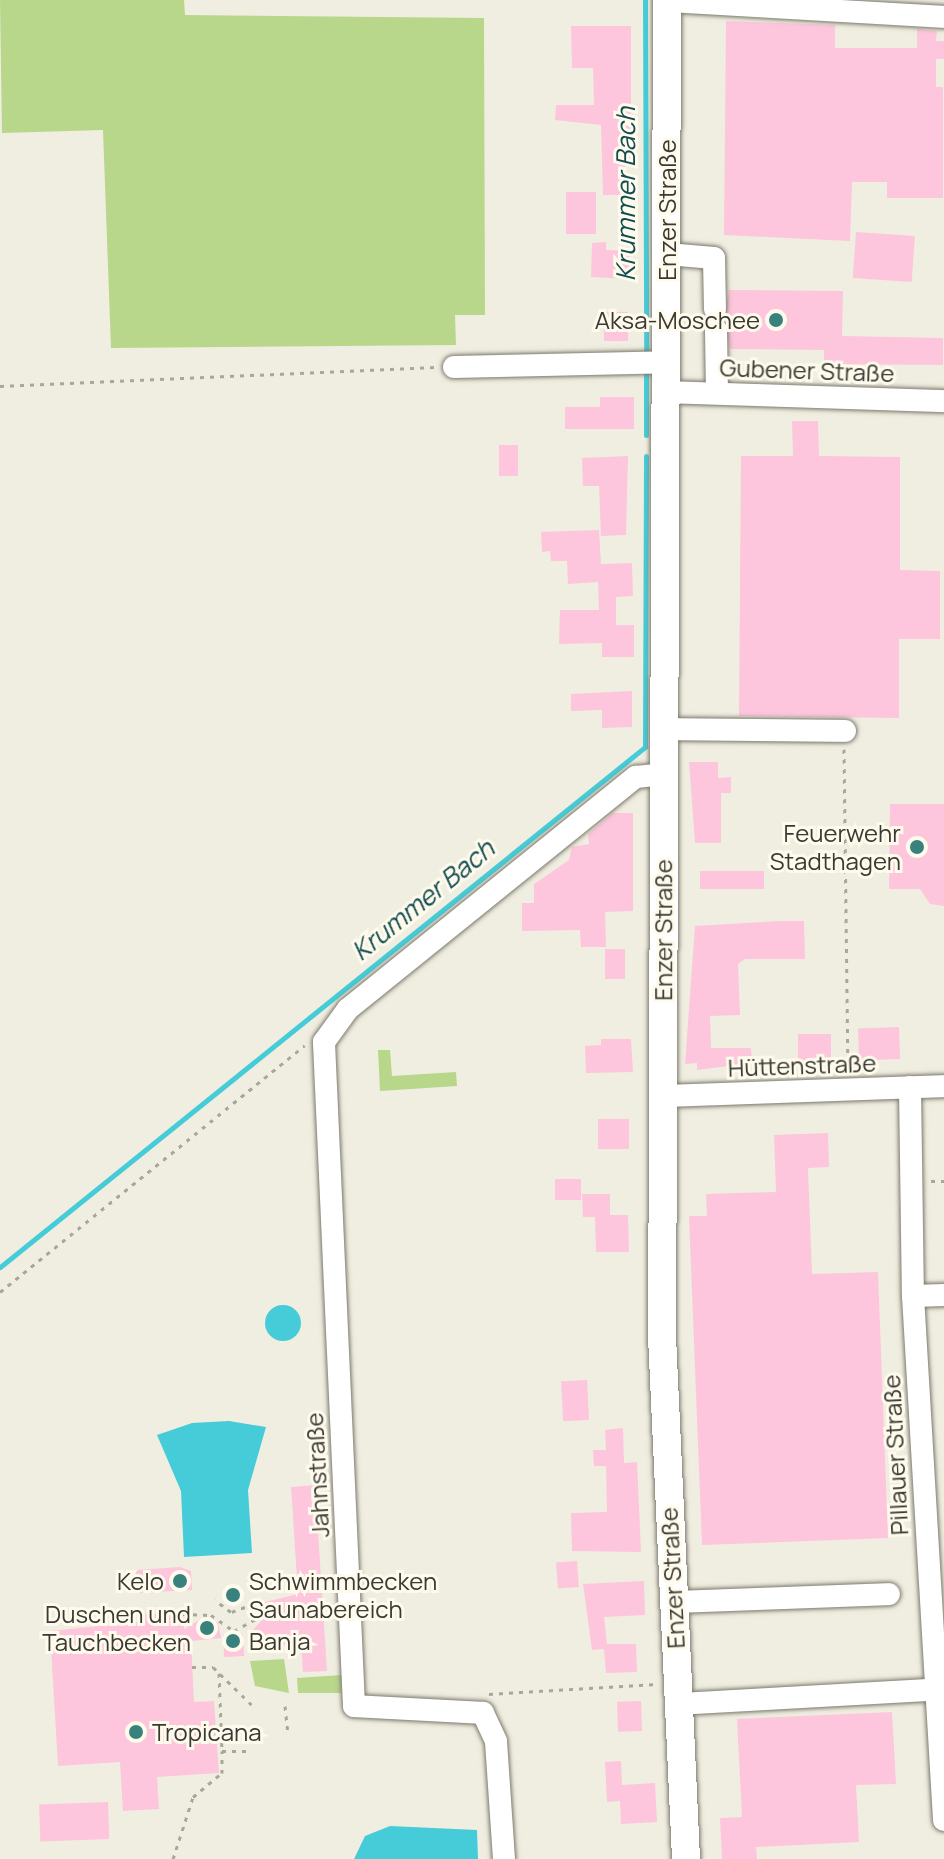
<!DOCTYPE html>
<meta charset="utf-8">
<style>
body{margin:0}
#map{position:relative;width:944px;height:1859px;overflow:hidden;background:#f0eee0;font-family:Manrope,sans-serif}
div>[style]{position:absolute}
.green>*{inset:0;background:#b8d78b}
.water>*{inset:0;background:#46ccd8}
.round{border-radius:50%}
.stream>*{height:5px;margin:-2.5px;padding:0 2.5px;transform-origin:2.5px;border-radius:2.5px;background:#46ccd8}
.building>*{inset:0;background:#fdc6dc;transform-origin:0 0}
.path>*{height:3px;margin-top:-1.5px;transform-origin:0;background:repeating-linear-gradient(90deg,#a8a79c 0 4px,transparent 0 10px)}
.roads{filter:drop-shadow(0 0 2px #7c7a6d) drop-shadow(0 0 2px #7c7a6d)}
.minor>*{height:22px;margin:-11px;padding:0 11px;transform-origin:11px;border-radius:11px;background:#fff}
.major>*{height:28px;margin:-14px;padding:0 14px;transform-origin:14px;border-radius:14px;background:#fff}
.dots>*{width:22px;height:22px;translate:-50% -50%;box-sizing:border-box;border:4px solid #fefbed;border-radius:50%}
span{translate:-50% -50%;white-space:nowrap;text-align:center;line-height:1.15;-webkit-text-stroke:6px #fefbed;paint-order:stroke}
.street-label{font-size:24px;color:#3a3934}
.poi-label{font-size:24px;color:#3a3934}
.right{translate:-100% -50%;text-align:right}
.left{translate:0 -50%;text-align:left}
.water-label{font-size:26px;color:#124c51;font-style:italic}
</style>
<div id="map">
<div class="green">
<i style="clip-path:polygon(0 0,184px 0,185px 15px,484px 18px,485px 315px,455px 315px,456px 345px,111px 348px,103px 130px,2px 133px)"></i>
<i style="clip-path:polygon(378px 1050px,390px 1050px,392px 1076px,456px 1072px,457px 1086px,380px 1091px)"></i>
<i style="clip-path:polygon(284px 1659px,289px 1693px,255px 1686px,250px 1661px)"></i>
<i style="clip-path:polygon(342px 1675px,341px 1693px,298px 1693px,297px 1678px)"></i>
</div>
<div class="water">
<i class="round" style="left:265px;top:1305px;width:36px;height:36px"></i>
<i style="clip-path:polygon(229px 1421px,266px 1427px,248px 1490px,252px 1553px,184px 1557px,181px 1491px,157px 1435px,192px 1423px)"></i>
<i style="clip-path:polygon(390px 1826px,477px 1830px,478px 1859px,354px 1859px,365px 1836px)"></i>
</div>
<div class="stream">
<i style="left:645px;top:0;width:358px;rotate:89.8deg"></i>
<i style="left:646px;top:435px;width:67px;rotate:-90deg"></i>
<i style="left:0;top:1267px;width:829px;rotate:-38.88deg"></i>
<i style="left:645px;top:747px;width:291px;rotate:-89.8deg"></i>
</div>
<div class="building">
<i style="clip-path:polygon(726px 21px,835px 25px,835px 48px,917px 48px,917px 29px,937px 31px,936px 41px,944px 41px,944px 59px,936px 59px,936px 87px,943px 87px,943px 198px,887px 198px,887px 182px,852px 182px,850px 241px,724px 235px)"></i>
<i style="clip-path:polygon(571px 26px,631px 26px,631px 166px,625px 166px,620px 195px,603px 195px,601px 125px,555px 120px,556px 105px,594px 105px,593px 68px,572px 68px)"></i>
<i style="left:566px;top:192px;width:30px;height:42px"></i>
<i style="left:856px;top:232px;width:59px;height:46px;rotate:4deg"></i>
<i style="clip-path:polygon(606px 242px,606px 250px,630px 251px,629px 279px,591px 277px,592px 243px)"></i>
<i style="clip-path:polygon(729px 290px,843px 291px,842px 336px,943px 338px,943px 365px,824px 364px,824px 350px,730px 349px,724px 319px)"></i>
<i style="left:604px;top:312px;width:24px;height:29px"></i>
<i style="clip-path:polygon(600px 397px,634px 397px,634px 429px,565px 429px,565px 407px,600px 407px)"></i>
<i style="clip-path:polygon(792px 421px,818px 421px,819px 456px,900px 457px,900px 570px,940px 571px,940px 639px,899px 639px,899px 718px,739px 716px,741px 456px,793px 456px)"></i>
<i style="left:499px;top:445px;width:19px;height:31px"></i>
<i style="clip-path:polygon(628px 456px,626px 535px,601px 536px,599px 486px,583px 486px,582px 458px)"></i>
<i style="clip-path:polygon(599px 530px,601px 564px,632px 563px,633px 596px,616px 597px,616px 625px,634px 625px,634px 657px,602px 657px,602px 643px,559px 644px,560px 610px,599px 610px,598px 582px,568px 584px,567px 561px,551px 561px,550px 551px,542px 552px,541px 532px)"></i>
<i style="clip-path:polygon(632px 691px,632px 727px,602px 728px,602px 710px,571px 711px,571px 694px)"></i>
<i style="clip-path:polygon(689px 762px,718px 762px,718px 778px,731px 777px,731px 793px,721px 793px,721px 843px,695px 843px)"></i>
<i style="clip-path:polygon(890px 804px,944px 804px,944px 906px,930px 904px,920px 889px,889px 889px)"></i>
<i style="clip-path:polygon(613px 813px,633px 813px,633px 911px,605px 912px,606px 947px,581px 947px,580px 930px,522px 931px,522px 903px,534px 903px,534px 884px,569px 860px,572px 847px,589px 844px,588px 834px)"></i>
<i style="left:700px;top:871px;width:64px;height:18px"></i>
<i style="clip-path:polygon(779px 921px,804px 921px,805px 959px,745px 959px,738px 964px,740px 1015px,710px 1016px,711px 1048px,751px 1048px,752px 1063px,697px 1070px,697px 1063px,685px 1064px,695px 926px)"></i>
<i style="left:605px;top:949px;width:20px;height:30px"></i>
<i style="left:899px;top:1027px;width:32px;height:41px;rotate:88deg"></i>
<i style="left:831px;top:1034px;width:28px;height:33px;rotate:90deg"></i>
<i style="clip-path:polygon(601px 1039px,631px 1039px,633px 1072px,586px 1073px,585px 1046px,601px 1045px)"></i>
<i style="left:629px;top:1119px;width:30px;height:31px;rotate:90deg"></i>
<i style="clip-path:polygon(828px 1133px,829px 1167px,808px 1168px,812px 1274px,878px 1272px,888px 1538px,702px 1545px,689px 1216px,707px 1216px,706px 1194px,776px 1192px,774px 1135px)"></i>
<i style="left:555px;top:1179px;width:26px;height:21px"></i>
<i style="clip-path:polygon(582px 1194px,610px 1194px,610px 1215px,628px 1215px,629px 1252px,596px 1252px,595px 1217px,583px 1217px)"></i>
<i style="left:587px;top:1380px;width:40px;height:26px;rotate:87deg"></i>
<i style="clip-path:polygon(623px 1428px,624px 1463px,637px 1462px,641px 1552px,572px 1551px,571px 1513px,607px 1512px,606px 1466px,594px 1466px,593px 1450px,606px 1450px,605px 1430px)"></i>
<i style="clip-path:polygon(315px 1485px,327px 1671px,303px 1672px,301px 1643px,268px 1648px,251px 1632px,269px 1613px,257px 1604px,298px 1594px,291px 1487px)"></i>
<i style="left:577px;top:1561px;width:26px;height:21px;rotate:86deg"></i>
<i style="clip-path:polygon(180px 1567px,191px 1571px,192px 1590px,137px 1593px,136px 1570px)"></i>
<i style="clip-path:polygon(644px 1581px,645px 1615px,604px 1617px,607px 1644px,636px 1644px,637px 1672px,606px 1673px,604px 1649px,592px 1650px,583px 1584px)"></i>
<i style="clip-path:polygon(138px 1613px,183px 1615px,184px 1629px,206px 1616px,218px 1623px,221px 1638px,191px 1641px,194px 1702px,214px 1701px,219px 1773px,157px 1777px,159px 1809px,123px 1811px,120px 1762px,58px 1766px,50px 1631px,139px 1622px)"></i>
<i style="left:243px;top:1634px;width:22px;height:20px;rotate:87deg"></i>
<i style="left:641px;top:1701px;width:30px;height:24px;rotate:88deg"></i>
<i style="clip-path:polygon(892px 1712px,896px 1784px,856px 1785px,859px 1842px,756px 1847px,757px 1859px,722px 1859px,720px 1818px,742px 1817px,737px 1719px)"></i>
<i style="clip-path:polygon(621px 1761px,622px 1785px,655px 1783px,657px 1822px,621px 1824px,620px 1801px,607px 1802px,605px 1762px)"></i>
<i style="left:108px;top:1802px;width:37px;height:69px;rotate:88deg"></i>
</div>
<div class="path">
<i style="left:0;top:386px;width:436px;rotate:-2.5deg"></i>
<i style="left:844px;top:749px;width:321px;rotate:89.3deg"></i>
<i style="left:931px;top:1181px;width:13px"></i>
<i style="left:0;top:1292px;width:392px;rotate:-39deg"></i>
<i style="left:183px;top:1614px;width:28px;rotate:2deg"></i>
<i style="left:211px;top:1615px;width:28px;rotate:35deg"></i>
<i style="left:234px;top:1631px;width:33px;rotate:-29deg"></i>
<i style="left:263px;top:1615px;width:20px;rotate:-156deg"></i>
<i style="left:245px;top:1607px;width:15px;rotate:160deg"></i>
<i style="left:231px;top:1612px;width:20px;rotate:-143deg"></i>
<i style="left:192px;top:1667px;width:21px"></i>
<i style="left:213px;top:1667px;width:54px;rotate:44.3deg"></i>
<i style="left:219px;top:1673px;width:78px;rotate:87.8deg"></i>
<i style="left:222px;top:1751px;width:28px"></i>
<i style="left:489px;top:1694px;width:168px;rotate:-3.4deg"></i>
<i style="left:285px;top:1706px;width:29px;rotate:84deg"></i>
<i style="left:173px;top:1859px;width:65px;rotate:-72.1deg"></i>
<i style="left:193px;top:1797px;width:38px;rotate:-40deg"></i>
<i style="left:222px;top:1773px;width:22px;rotate:-90deg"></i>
</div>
<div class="roads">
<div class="minor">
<i style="left:667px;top:1px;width:277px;rotate:3.3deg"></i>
<i style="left:667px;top:254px;width:47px;rotate:4.9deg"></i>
<i style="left:714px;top:258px;width:51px;rotate:88.9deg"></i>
<i style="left:716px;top:330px;width:63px;rotate:89.1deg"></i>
<i style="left:454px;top:367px;width:213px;rotate:-1.3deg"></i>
<i style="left:667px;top:392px;width:277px;rotate:1.9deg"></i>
<i style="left:666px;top:729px;width:179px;rotate:0.6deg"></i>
<i style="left:910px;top:1087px;width:209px;rotate:89.2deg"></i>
<i style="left:913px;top:1296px;width:525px;rotate:86.61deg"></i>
<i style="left:662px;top:1096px;width:282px;rotate:-2deg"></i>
<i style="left:913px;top:1296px;width:31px;rotate:-2deg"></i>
<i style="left:673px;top:1602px;width:216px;rotate:-2.1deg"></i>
<i style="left:678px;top:1704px;width:266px;rotate:-3.2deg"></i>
<i style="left:504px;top:1859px;width:118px;rotate:-93.9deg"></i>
<i style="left:496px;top:1741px;width:31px;rotate:-115deg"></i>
<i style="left:483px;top:1713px;width:129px;rotate:-176.9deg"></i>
<i style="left:354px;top:1706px;width:665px;rotate:-92.59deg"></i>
<i style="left:324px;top:1042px;width:41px;rotate:-54deg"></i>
<i style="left:348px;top:1009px;width:370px;rotate:-38.9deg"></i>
<i style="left:636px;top:777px;width:28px;rotate:-6deg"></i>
</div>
<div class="major">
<i style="left:667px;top:0;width:1336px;rotate:90.21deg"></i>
<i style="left:662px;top:1336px;width:524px;rotate:87.37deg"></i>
</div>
</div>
<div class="dots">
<i style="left:776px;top:320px;background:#39817c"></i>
<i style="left:917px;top:847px;background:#39817c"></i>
<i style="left:180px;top:1581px;background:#39817c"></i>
<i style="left:233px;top:1595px;background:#39817c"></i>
<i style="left:207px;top:1628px;background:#39817c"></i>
<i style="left:233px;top:1641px;background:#39817c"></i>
<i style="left:136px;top:1732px;background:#39817c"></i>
</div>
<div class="street-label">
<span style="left:667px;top:210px;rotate:-90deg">Enzer Straße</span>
<span style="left:807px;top:370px;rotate:2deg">Gubener Straße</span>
<span style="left:663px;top:930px;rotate:-90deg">Enzer Straße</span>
<span style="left:802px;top:1065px;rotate:-2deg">Hüttenstraße</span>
<span style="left:895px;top:1455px;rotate:-93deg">Pillauer Straße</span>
<span style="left:317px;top:1475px;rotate:-93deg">Jahnstraße</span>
<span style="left:672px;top:1578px;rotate:-93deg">Enzer Straße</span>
</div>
<div class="poi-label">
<span class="right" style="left:760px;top:320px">Aksa-Moschee</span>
<span class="right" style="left:901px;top:847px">Feuerwehr<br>Stadthagen</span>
<span class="right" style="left:164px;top:1581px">Kelo</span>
<span class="left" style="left:249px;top:1595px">Schwimmbecken<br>Saunabereich</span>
<span class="right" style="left:191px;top:1628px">Duschen und<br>Tauchbecken</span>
<span class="left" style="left:249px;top:1641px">Banja</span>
<span class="left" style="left:152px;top:1732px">Tropicana</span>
</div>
<div class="water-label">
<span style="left:626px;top:194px;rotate:-90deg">Krummer Bach</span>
<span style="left:423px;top:900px;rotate:-39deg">Krummer Bach</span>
</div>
</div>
